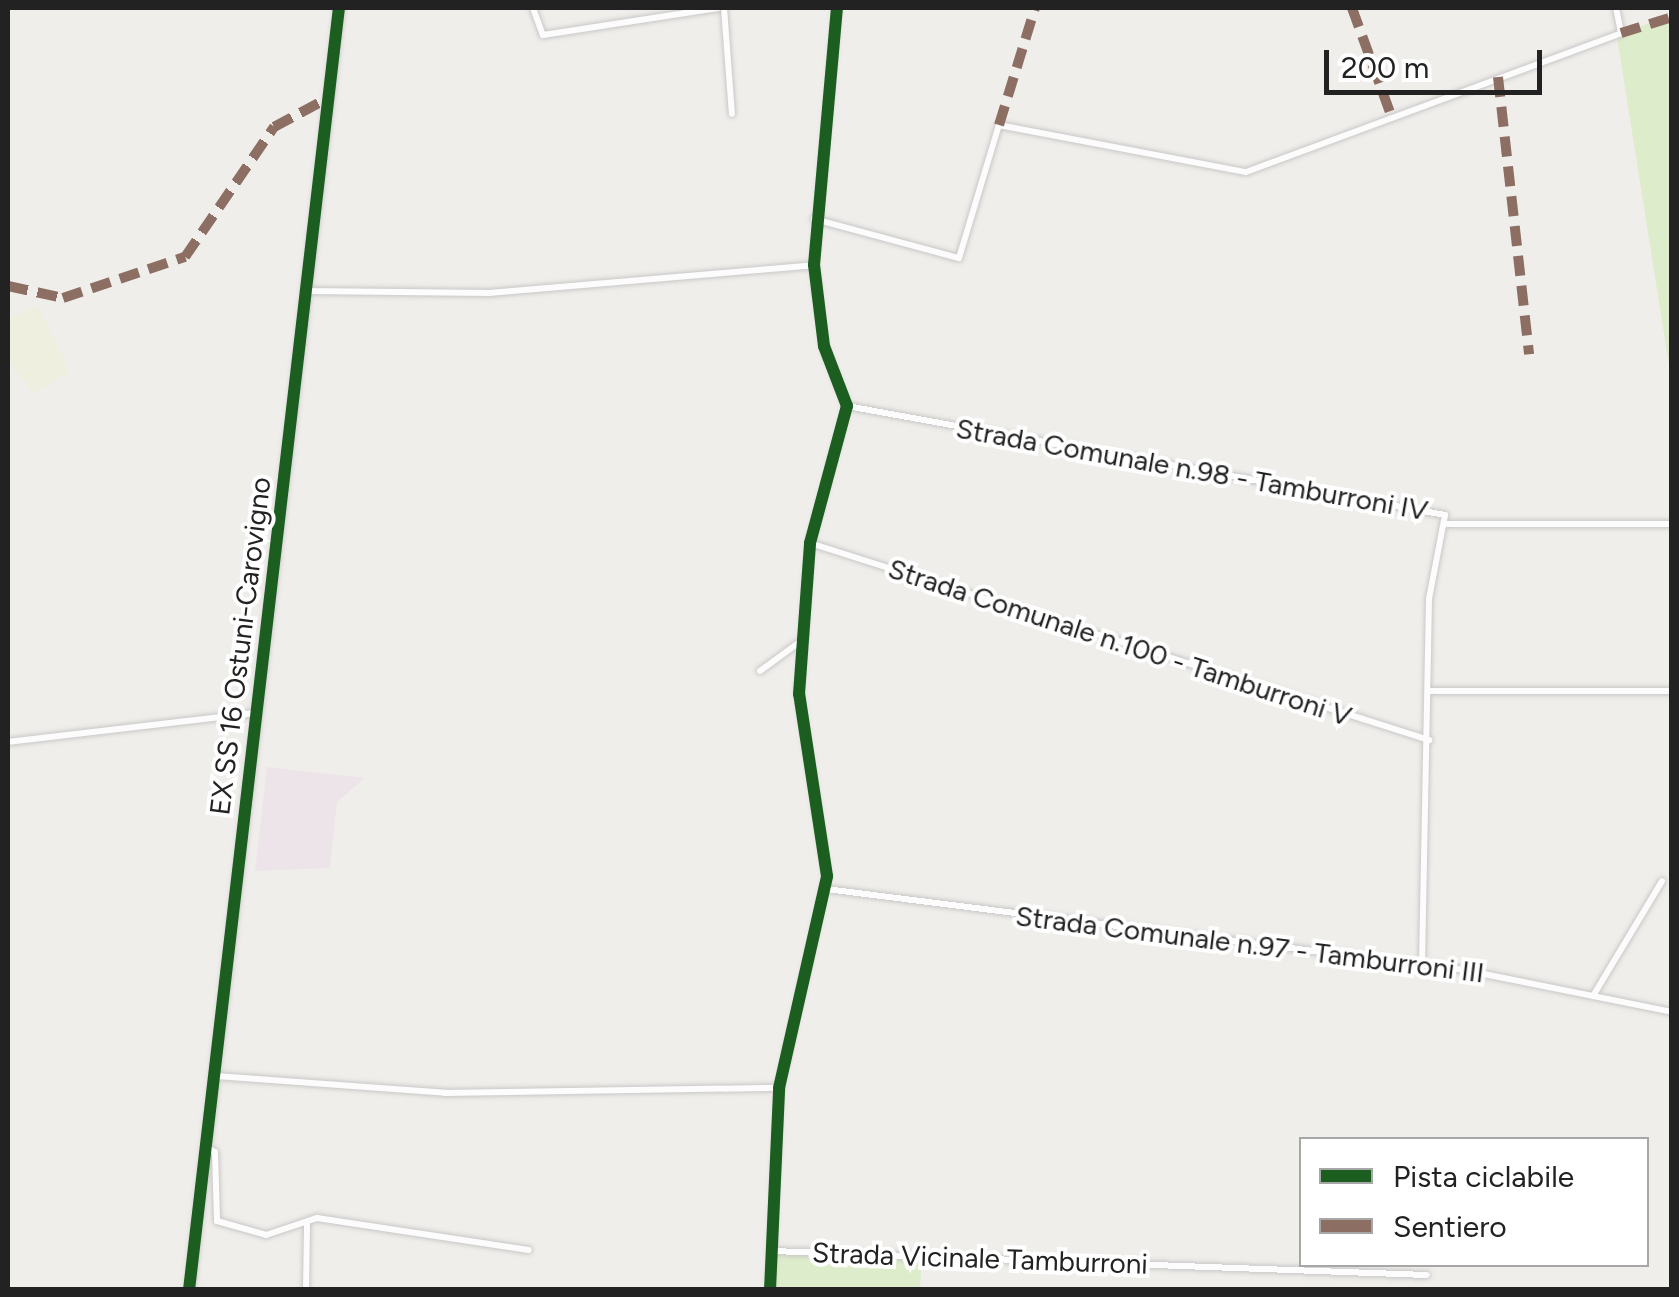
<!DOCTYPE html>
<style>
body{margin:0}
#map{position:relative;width:1679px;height:1297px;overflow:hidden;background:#f0eeeb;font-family:Figtree,sans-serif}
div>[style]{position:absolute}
.industrial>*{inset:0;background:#ede4e9}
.farmland>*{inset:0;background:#efefdf}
.grass>*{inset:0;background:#ddeccb}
.roads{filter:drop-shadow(0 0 2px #c9c8c7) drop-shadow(0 0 2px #c9c8c7)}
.street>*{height:6px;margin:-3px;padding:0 3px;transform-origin:3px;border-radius:3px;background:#fdfcfc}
.secondary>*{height:9px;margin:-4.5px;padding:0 4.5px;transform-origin:4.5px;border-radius:4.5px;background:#f4f4ed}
.quiet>*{height:10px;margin-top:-5px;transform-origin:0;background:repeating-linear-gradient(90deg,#8d6e63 0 20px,transparent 0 30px)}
.cycleway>*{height:12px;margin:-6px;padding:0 6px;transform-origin:6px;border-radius:6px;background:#1b5e20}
span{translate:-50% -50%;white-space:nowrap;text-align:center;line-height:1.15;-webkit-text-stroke:8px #fff;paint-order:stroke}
.street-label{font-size:28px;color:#222}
.frame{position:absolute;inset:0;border:10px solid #222;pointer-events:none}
.legend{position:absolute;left:1299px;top:1137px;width:350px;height:130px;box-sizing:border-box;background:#fff;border:2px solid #a7a7a7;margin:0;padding:12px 18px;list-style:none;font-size:30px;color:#222}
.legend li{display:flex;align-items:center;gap:20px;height:50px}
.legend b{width:50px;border:2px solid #a7a7a7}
.scale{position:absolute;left:1324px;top:50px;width:218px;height:45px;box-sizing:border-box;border:5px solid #222;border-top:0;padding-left:12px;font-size:30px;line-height:35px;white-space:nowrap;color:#222;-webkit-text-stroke:8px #fff;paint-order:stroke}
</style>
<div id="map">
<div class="industrial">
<i style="clip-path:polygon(267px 767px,365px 778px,337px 802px,330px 868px,255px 871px)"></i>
</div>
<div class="farmland">
<i style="clip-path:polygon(38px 306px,70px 372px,33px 394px,8px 360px,8px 319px)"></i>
</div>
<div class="grass">
<i style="clip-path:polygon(1653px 21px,1671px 21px,1671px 378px,1617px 37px)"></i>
<i style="clip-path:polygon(772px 1251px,922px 1256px,920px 1289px,770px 1290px)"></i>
</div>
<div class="roads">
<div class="street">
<i style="left:533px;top:8px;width:29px;rotate:70deg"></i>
<i style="left:543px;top:35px;width:177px;rotate:-8.8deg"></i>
<i style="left:724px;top:8px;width:106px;rotate:85.7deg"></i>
<i style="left:814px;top:219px;width:150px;rotate:15.1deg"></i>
<i style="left:959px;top:258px;width:139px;rotate:-73.3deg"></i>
<i style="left:999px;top:125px;width:251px;rotate:10.8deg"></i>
<i style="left:1246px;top:172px;width:400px;rotate:-20.3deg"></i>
<i style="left:1621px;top:33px;width:25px;rotate:-101deg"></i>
<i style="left:307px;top:291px;width:182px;rotate:0.6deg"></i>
<i style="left:489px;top:293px;width:326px;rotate:-4.9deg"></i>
<i style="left:847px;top:406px;width:608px;rotate:10.33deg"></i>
<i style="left:1445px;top:515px;width:86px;rotate:100.8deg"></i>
<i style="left:1429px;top:599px;width:367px;rotate:91.1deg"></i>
<i style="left:1444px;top:524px;width:228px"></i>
<i style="left:810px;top:543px;width:650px;rotate:17.65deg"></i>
<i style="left:760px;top:671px;width:51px;rotate:-36.2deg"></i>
<i style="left:1428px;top:691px;width:244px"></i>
<i style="left:8px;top:742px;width:250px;rotate:-6.7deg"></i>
<i style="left:826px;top:889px;width:643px;rotate:7.24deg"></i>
<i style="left:1464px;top:970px;width:212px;rotate:11.4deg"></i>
<i style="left:1593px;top:996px;width:134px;rotate:-59deg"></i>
<i style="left:216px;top:1076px;width:230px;rotate:4.2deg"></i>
<i style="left:445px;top:1093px;width:334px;rotate:-0.9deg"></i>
<i style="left:206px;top:1147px;width:10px;rotate:29deg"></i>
<i style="left:215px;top:1152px;width:69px;rotate:88.3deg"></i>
<i style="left:217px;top:1221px;width:51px;rotate:15.9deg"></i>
<i style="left:266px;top:1235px;width:54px;rotate:-18.4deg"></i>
<i style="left:317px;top:1218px;width:214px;rotate:8.6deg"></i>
<i style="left:772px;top:1251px;width:655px;rotate:2.1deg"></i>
<i style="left:306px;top:1290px;width:65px;rotate:-89.1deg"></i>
<i style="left:770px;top:1290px;width:202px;rotate:-87.4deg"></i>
<i style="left:779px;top:1088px;width:217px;rotate:-77.2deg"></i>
<i style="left:827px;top:876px;width:184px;rotate:-98.7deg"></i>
<i style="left:799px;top:694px;width:151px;rotate:-85.8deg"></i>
<i style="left:810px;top:543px;width:142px;rotate:-74.9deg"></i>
<i style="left:847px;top:406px;width:64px;rotate:-111deg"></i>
<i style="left:824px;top:346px;width:82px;rotate:-97deg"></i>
<i style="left:814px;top:265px;width:258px;rotate:-84.9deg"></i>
</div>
<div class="secondary">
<i style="left:189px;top:1290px;width:1291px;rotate:-83.33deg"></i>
</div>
</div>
<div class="quiet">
<i style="left:1352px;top:8px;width:114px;rotate:70deg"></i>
<i style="left:1621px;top:33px;width:53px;rotate:-17.4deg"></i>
<i style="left:1498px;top:77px;width:279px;rotate:83.6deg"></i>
<i style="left:999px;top:125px;width:122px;rotate:-72.9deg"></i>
<i style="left:8px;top:286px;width:56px;rotate:12.3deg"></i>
<i style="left:63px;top:298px;width:129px;rotate:-18.6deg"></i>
<i style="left:185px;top:257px;width:158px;rotate:-55.6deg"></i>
<i style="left:274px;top:127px;width:64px;rotate:-28.2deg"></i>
</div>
<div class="cycleway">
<i style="left:189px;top:1290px;width:1291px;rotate:-83.33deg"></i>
<i style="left:770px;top:1290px;width:202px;rotate:-87.4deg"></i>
<i style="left:779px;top:1088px;width:217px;rotate:-77.2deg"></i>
<i style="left:827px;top:876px;width:184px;rotate:-98.7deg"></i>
<i style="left:799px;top:694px;width:151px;rotate:-85.8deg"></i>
<i style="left:810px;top:543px;width:142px;rotate:-74.9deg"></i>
<i style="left:847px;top:406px;width:64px;rotate:-111deg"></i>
<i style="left:824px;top:346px;width:82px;rotate:-97deg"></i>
<i style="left:814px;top:265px;width:258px;rotate:-84.9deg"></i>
</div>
<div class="street-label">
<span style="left:1192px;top:469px;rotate:10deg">Strada Comunale n.98 - Tamburroni IV</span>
<span style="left:1120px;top:642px;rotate:18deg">Strada Comunale n.100 - Tamburroni V</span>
<span style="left:240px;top:646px;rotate:-83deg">EX SS 16 Ostuni-Carovigno</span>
<span style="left:1250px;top:944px;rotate:7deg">Strada Comunale n.97 - Tamburroni III</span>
<span style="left:980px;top:1258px;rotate:2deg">Strada Vicinale Tamburroni</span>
</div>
<div class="frame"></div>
<ul class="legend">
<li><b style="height:12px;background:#1b5e20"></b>Pista ciclabile</li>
<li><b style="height:12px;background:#8d6e63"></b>Sentiero</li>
</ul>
<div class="scale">200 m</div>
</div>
